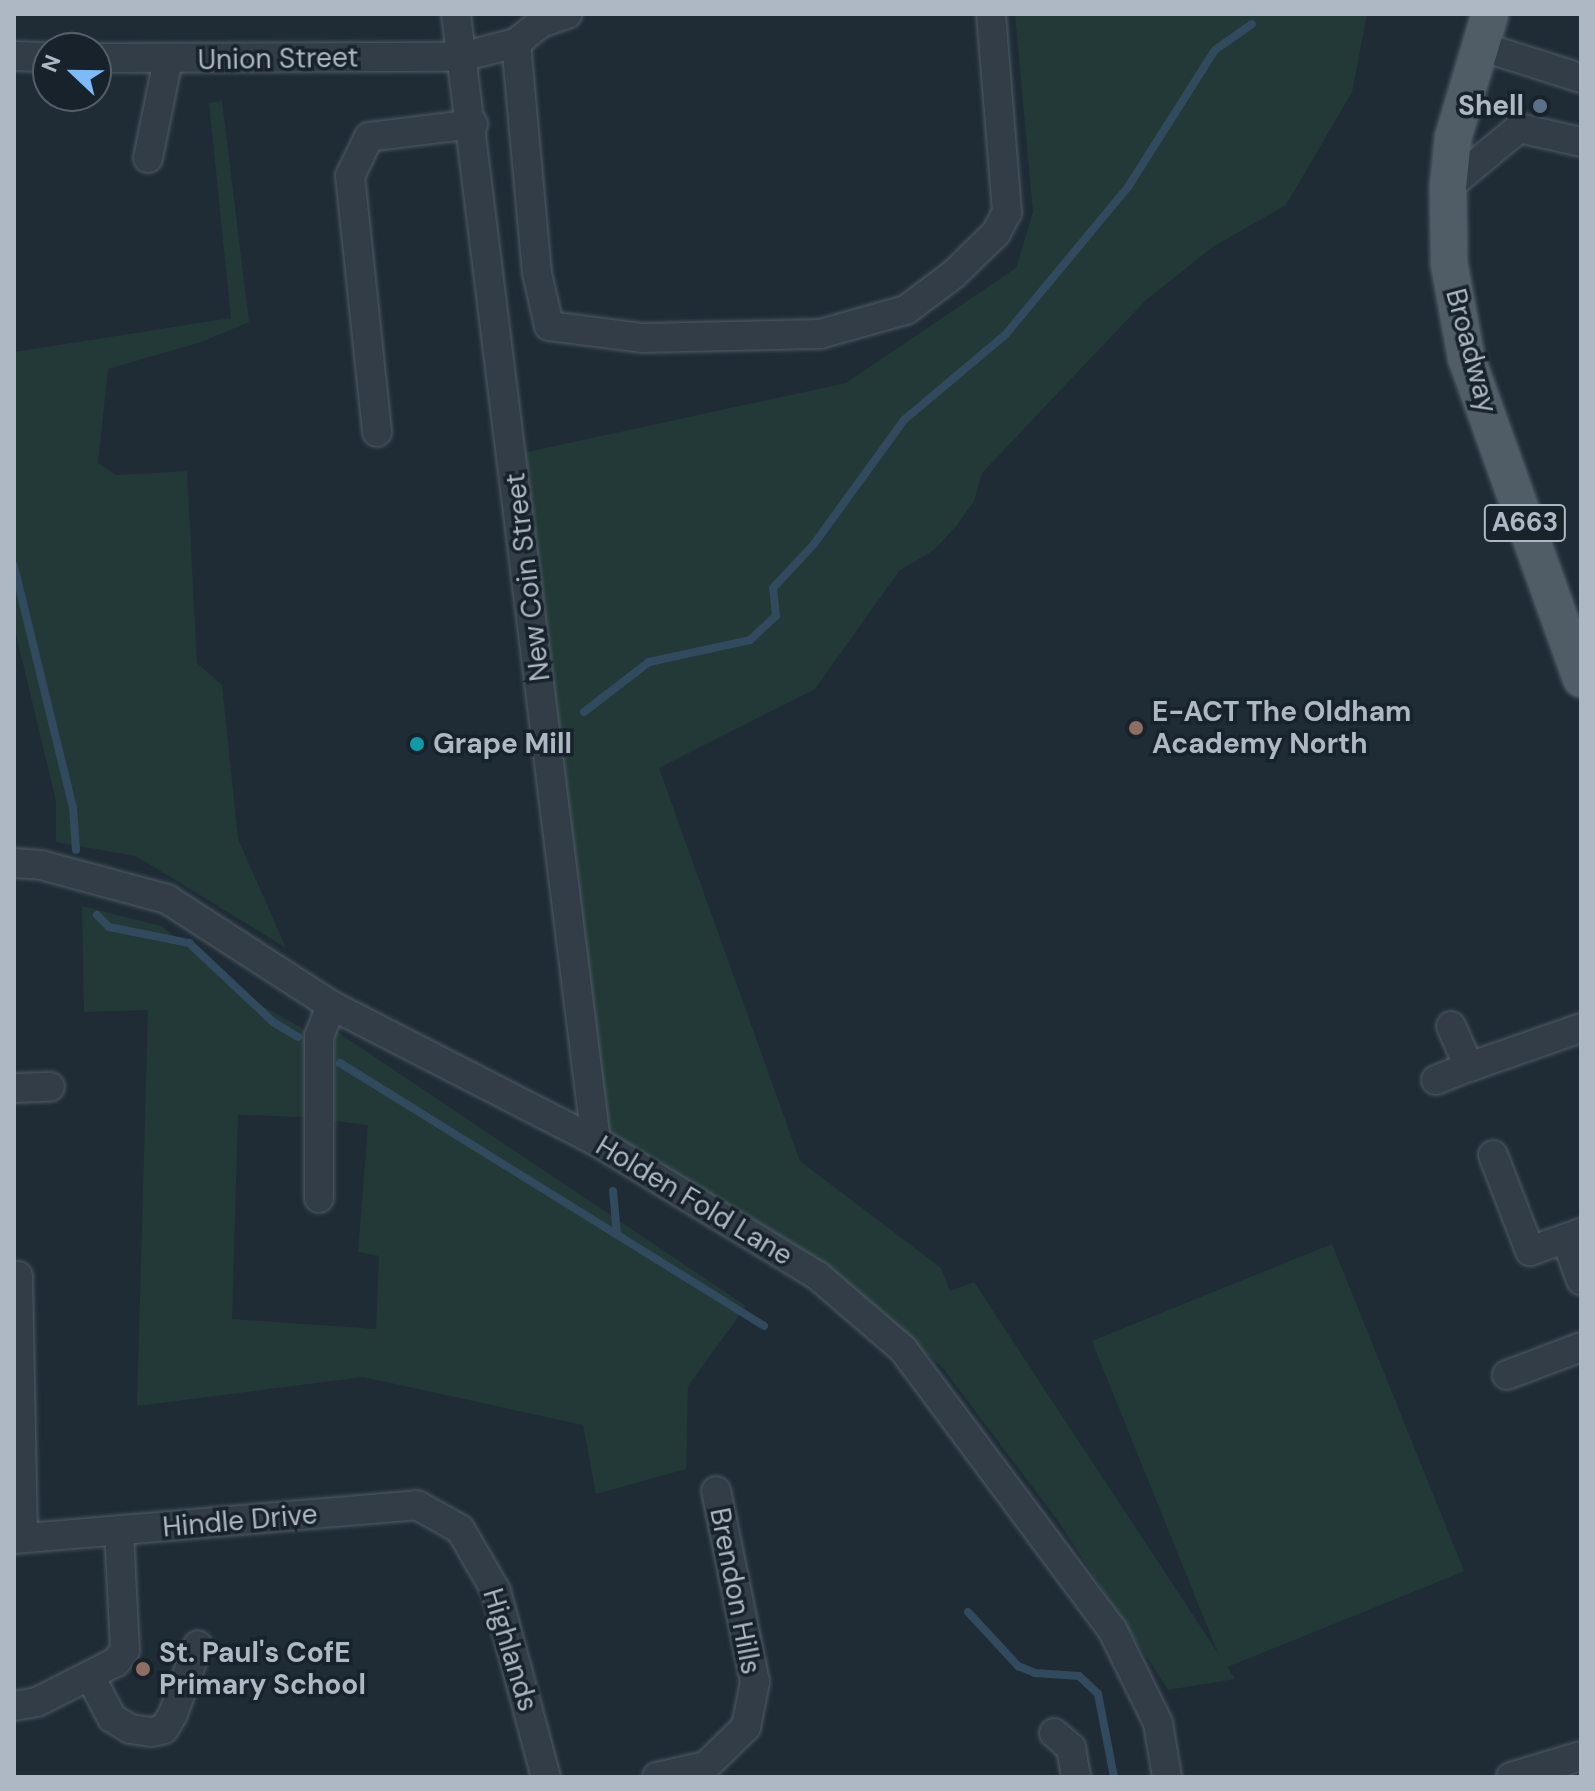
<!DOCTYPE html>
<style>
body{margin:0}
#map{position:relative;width:1595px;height:1791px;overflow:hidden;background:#1f2c36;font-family:"DM Sans",sans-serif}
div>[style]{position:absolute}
.green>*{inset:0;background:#223938;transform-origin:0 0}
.stream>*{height:8px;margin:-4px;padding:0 4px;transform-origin:4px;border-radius:4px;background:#324a5e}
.roads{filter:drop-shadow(0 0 2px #505b65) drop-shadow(0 0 2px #505b65)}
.minor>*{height:28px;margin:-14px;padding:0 14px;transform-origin:14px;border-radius:14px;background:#333d47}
.major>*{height:36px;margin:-18px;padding:0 18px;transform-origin:18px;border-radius:18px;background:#505d67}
.dots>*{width:22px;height:22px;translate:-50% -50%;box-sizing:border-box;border:4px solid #18222b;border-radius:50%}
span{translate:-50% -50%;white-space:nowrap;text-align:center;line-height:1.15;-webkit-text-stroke:7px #18222b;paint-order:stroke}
.shield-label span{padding:2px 6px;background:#18222b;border:2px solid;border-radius:6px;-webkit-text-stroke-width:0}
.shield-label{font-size:26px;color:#adb8c4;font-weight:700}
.street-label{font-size:28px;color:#adb8c4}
.poi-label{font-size:28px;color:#adb8c4;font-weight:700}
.right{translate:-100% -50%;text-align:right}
.left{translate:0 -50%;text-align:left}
.frame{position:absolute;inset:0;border:16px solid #adb8c4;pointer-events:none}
.north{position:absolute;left:32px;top:32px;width:80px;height:80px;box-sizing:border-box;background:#18222b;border:2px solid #545e68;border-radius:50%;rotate:292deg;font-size:22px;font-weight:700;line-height:32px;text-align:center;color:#adb8c4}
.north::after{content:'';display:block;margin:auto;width:28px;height:36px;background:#7ebaf8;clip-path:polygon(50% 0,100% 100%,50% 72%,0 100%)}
</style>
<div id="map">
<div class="green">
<i style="clip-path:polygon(1015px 14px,1367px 14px,1352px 92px,1286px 205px,1214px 246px,1145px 301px,982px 473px,974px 501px,957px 525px,934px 550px,899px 571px,815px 689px,659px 768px,800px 1161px,941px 1268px,950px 1291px,974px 1282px,1235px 1679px,1168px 1690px,1058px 1521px,942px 1367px,900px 1332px,602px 1136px,523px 453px,846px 383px,1016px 268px,1033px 212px)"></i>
<i style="clip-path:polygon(222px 101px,249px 322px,201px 342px,108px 369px,98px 463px,116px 475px,187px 471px,197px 663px,222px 685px,238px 839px,286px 948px,136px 856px,56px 842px,56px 801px,14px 626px,14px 352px,231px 318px,209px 103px)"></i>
<i style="clip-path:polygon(82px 906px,161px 926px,264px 1007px,315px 1035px,311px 1117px,238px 1115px,232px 1319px,376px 1329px,379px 1256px,358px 1252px,368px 1125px,327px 1120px,336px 1031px,746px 1306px,688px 1386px,686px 1469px,596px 1494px,583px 1425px,363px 1377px,137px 1406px,148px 1010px,84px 1012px)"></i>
<i style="left:1332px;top:1244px;width:353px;height:259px;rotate:68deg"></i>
</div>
<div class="stream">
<i style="left:14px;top:566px;width:249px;rotate:76.3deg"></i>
<i style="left:73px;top:808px;width:42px;rotate:85.9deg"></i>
<i style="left:584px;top:712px;width:82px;rotate:-37.6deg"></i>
<i style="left:649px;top:662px;width:103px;rotate:-12.3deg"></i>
<i style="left:750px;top:640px;width:35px;rotate:-43deg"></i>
<i style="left:776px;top:616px;width:28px;rotate:-96deg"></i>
<i style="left:773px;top:588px;width:60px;rotate:-47deg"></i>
<i style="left:814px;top:544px;width:153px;rotate:-54deg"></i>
<i style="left:904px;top:420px;width:133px;rotate:-40.1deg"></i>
<i style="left:1006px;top:334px;width:191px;rotate:-50.3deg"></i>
<i style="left:1128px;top:187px;width:162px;rotate:-57.6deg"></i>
<i style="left:1215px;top:50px;width:45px;rotate:-35.1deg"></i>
<i style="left:97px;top:915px;width:17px;rotate:45deg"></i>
<i style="left:109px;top:927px;width:82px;rotate:11.3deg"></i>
<i style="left:189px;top:943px;width:115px;rotate:43.2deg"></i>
<i style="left:273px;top:1022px;width:29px;rotate:31deg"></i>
<i style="left:340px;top:1063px;width:499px;rotate:31.8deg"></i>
<i style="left:613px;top:1191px;width:43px;rotate:84.7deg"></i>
<i style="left:968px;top:1612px;width:74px;rotate:47.2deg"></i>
<i style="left:1018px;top:1666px;width:18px;rotate:22deg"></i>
<i style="left:1035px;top:1673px;width:44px;rotate:3.9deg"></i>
<i style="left:1079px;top:1676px;width:26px;rotate:43deg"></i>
<i style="left:1098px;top:1694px;width:85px;rotate:79.1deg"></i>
</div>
<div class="roads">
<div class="minor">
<i style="left:456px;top:14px;width:1136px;rotate:82.92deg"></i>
<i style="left:516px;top:43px;width:231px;rotate:84.8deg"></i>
<i style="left:537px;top:273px;width:54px;rotate:77.2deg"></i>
<i style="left:549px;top:326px;width:95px;rotate:7.3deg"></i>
<i style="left:643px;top:338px;width:177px;rotate:-1.3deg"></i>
<i style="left:820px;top:334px;width:89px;rotate:-15.6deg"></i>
<i style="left:906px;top:310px;width:60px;rotate:-36.9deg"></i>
<i style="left:954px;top:274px;width:59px;rotate:-44.3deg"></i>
<i style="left:996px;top:233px;width:24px;rotate:-62deg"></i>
<i style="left:1007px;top:212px;width:199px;rotate:-94.6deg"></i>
<i style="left:1480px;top:46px;width:106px;rotate:17.6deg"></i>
<i style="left:14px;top:56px;width:34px;rotate:2deg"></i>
<i style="left:96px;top:58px;width:365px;rotate:-0.2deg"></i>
<i style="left:461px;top:57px;width:57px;rotate:-14.3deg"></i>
<i style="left:516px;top:43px;width:32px;rotate:-39deg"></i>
<i style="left:541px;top:23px;width:28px;rotate:-19deg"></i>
<i style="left:148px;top:158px;width:100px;rotate:-78.5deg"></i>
<i style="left:1448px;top:187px;width:92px;rotate:-39.7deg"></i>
<i style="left:1519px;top:128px;width:64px;rotate:12.7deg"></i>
<i style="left:377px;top:432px;width:257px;rotate:-96deg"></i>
<i style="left:350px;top:176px;width:43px;rotate:-64deg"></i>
<i style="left:369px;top:137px;width:105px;rotate:-7.1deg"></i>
<i style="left:14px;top:863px;width:27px;rotate:4deg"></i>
<i style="left:41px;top:865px;width:131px;rotate:15.1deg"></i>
<i style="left:167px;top:899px;width:195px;rotate:32.9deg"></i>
<i style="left:331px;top:1005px;width:298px;rotate:27.2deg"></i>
<i style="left:596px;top:1141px;width:260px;rotate:31.3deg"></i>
<i style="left:818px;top:1276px;width:112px;rotate:40.7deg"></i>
<i style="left:903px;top:1349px;width:349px;rotate:53.3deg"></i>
<i style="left:1112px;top:1629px;width:105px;rotate:63.9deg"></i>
<i style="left:1158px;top:1723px;width:55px;rotate:80.5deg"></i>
<i style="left:1451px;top:1026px;width:45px;rotate:66.3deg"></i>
<i style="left:1469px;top:1067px;width:119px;rotate:-19.2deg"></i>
<i style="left:1436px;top:1080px;width:35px;rotate:-22deg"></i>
<i style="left:14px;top:1088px;width:36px;rotate:-2deg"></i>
<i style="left:1493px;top:1155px;width:103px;rotate:68.9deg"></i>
<i style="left:1530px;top:1251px;width:54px;rotate:-19.4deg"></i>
<i style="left:319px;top:1198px;width:161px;rotate:-90deg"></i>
<i style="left:319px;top:1037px;width:34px;rotate:-69deg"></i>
<i style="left:1566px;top:1239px;width:44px;rotate:69.9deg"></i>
<i style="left:18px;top:1276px;width:262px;rotate:88.9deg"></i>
<i style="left:1507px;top:1375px;width:79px;rotate:-20.7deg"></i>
<i style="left:14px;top:1539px;width:404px;rotate:-4.8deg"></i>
<i style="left:417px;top:1505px;width:49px;rotate:29.2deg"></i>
<i style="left:460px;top:1529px;width:72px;rotate:59.9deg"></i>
<i style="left:496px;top:1591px;width:193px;rotate:75deg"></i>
<i style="left:90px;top:1676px;width:47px;rotate:62.4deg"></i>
<i style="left:112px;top:1718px;width:21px;rotate:31deg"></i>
<i style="left:130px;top:1729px;width:22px;rotate:8deg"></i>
<i style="left:152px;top:1732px;width:12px;rotate:-14deg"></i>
<i style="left:164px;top:1729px;width:17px;rotate:-59deg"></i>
<i style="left:173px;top:1714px;width:73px;rotate:-70.1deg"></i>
<i style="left:14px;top:1706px;width:23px;rotate:-10deg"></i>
<i style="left:37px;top:1702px;width:89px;rotate:-26.9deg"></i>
<i style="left:116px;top:1662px;width:15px;rotate:-53deg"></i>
<i style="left:125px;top:1650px;width:119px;rotate:-92.9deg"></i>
<i style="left:1054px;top:1733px;width:23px;rotate:41deg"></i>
<i style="left:1071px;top:1748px;width:29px;rotate:80deg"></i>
<i style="left:657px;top:1777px;width:50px;rotate:-12.7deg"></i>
<i style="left:706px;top:1766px;width:56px;rotate:-44.3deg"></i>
<i style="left:746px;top:1727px;width:46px;rotate:-78.7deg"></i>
<i style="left:755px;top:1682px;width:195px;rotate:-101.5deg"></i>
<i style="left:1511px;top:1777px;width:73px;rotate:-16.7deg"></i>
</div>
<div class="major">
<i style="left:1490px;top:14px;width:129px;rotate:106.6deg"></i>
<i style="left:1453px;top:138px;width:49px;rotate:95.8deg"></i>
<i style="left:1448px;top:187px;width:76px;rotate:89.2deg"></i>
<i style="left:1449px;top:263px;width:96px;rotate:79.7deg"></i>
<i style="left:1466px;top:357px;width:342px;rotate:70.3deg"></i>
</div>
</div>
<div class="dots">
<i style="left:1540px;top:106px;background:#5c6f8a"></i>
<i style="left:1136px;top:728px;background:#8d6e63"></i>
<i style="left:417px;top:744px;background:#0f9aa8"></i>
<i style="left:143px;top:1669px;background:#8d6e63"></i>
</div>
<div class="shield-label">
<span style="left:1525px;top:523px">A663</span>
</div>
<div class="street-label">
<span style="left:278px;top:59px;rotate:-1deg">Union Street</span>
<span style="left:1471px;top:351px;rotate:75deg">Broadway</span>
<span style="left:528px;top:577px;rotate:-97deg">New Coin Street</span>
<span style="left:694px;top:1201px;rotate:31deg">Holden Fold Lane</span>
<span style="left:240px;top:1521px;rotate:-5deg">Hindle Drive</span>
<span style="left:735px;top:1591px;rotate:79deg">Brendon Hills</span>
<span style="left:510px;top:1650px;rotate:73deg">Highlands</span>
</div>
<div class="poi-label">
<span class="right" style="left:1524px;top:106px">Shell</span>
<span class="left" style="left:1152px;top:728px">E-ACT The Oldham<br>Academy North</span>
<span class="left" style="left:433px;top:744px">Grape Mill</span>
<span class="left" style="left:159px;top:1669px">St. Paul's CofE<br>Primary School</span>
</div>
<div class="frame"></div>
<div class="north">N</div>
</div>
